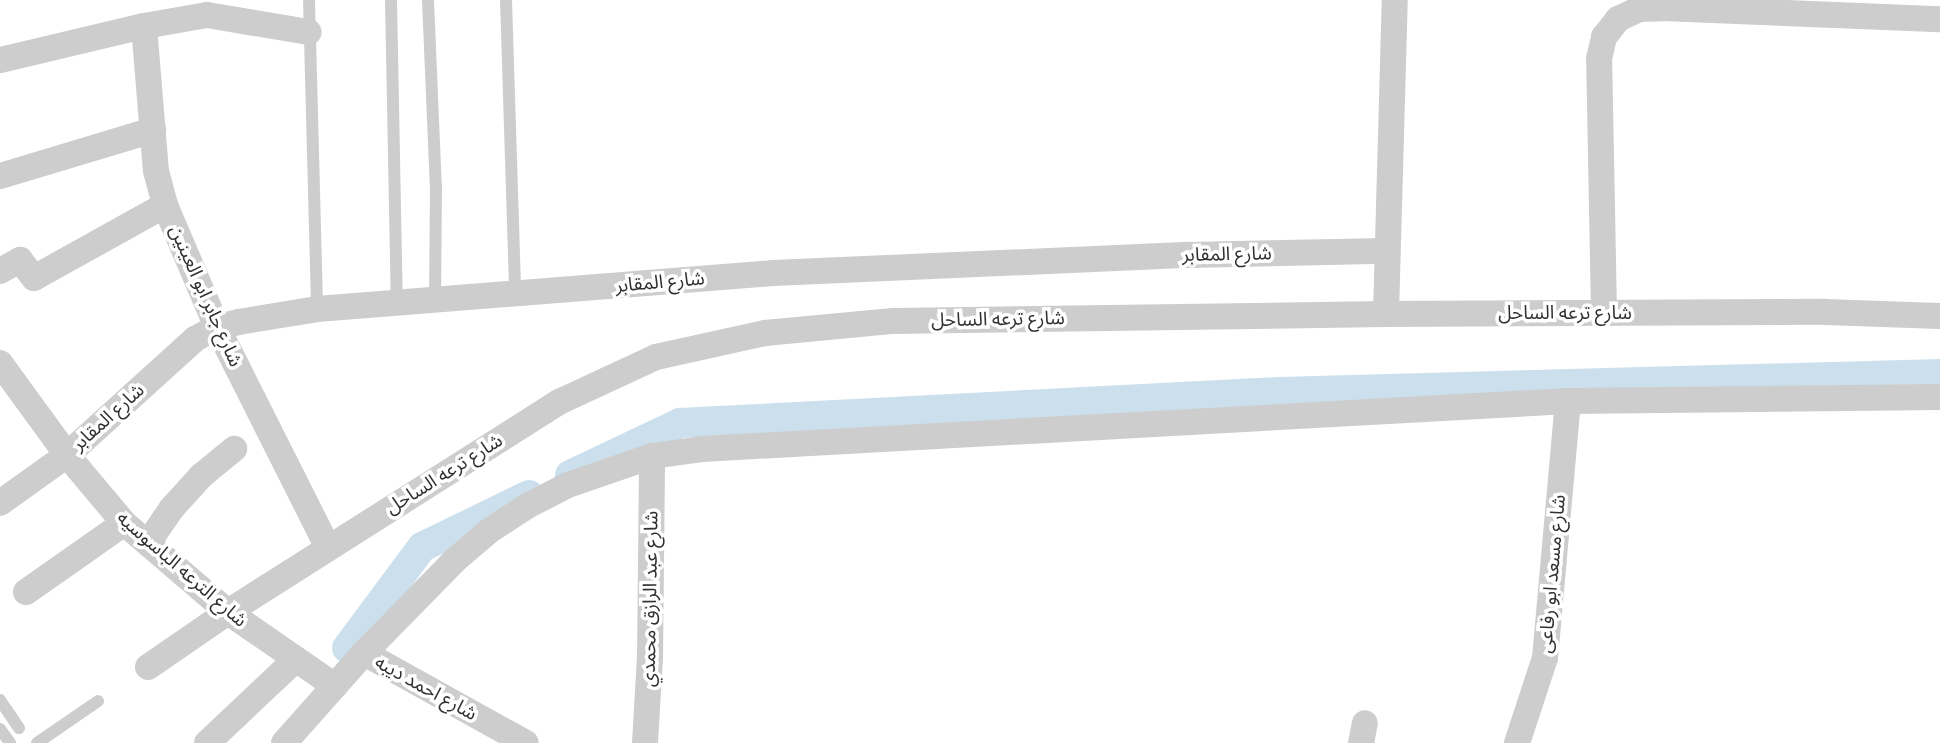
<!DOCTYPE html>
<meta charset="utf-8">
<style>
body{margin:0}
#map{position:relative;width:1940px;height:743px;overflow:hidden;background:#fff;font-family:"IBM Plex Sans","Noto Sans Arabic",sans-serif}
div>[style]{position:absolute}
.canal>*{height:30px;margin:-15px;padding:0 15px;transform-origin:15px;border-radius:15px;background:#cbe0ec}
.service>*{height:12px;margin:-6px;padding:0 6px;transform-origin:6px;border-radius:6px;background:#cdcdcd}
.minor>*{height:26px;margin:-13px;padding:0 13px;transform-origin:13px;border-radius:13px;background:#cdcdcd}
span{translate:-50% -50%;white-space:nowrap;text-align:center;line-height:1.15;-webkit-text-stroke:7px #fff;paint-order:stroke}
.street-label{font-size:19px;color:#303030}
</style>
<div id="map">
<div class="canal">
<i style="left:570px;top:475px;width:122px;rotate:-25.3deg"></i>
<i style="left:680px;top:423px;width:600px;rotate:-2.96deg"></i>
<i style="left:1279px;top:392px;width:661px;rotate:-1.56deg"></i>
<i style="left:347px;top:648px;width:126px;rotate:-53.4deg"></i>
<i style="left:422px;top:547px;width:119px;rotate:-25.9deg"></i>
</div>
<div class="service">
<i style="left:309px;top:0;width:309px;rotate:88.5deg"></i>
<i style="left:391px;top:0;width:303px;rotate:88.9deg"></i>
<i style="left:428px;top:0;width:187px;rotate:87.6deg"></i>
<i style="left:436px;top:187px;width:113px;rotate:90.5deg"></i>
<i style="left:506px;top:0;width:294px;rotate:88.2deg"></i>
<i style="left:0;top:700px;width:34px;rotate:56deg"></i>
<i style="left:0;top:729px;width:17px;rotate:54deg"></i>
<i style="left:37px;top:743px;width:74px;rotate:-34.5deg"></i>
</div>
<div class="minor">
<i style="left:144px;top:26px;width:145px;rotate:85.3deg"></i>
<i style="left:156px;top:171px;width:35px;rotate:75deg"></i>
<i style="left:165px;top:205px;width:133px;rotate:66.9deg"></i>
<i style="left:217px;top:327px;width:247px;rotate:63.3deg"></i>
<i style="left:0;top:60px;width:148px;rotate:-13.3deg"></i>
<i style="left:144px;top:26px;width:64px;rotate:-9.9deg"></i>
<i style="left:207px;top:15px;width:103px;rotate:9.5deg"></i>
<i style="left:0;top:176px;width:160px;rotate:-16.7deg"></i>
<i style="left:0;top:271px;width:23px;rotate:-29deg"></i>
<i style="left:20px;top:260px;width:23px;rotate:52deg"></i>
<i style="left:34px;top:278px;width:150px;rotate:-29.1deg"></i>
<i style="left:1604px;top:313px;width:254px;rotate:-91.1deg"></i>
<i style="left:1599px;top:59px;width:23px;rotate:-77deg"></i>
<i style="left:1604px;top:37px;width:23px;rotate:-52deg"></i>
<i style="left:1618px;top:19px;width:23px;rotate:-25deg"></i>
<i style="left:1639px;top:9px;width:23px;rotate:-2deg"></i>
<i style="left:1662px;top:8px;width:278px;rotate:2.3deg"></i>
<i style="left:1386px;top:314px;width:314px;rotate:-88.4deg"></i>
<i style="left:0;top:363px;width:114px;rotate:53.9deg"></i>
<i style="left:67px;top:455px;width:89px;rotate:50deg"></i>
<i style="left:124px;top:523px;width:137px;rotate:40.6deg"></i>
<i style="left:228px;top:612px;width:130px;rotate:34.7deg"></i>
<i style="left:0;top:503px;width:82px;rotate:-35.6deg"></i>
<i style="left:67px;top:455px;width:173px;rotate:-42.2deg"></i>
<i style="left:195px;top:339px;width:25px;rotate:-29deg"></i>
<i style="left:217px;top:327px;width:22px;rotate:-13deg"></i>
<i style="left:238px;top:322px;width:80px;rotate:-9.3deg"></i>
<i style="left:317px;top:309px;width:457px;rotate:-4.5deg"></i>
<i style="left:773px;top:273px;width:416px;rotate:-2.5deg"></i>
<i style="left:1189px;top:255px;width:197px;rotate:-1.2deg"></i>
<i style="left:148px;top:543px;width:42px;rotate:-55.6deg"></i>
<i style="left:172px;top:508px;width:43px;rotate:-47.8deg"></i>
<i style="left:201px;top:476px;width:43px;rotate:-39.3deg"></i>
<i style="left:26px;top:592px;width:120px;rotate:-35.1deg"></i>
<i style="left:364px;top:653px;width:185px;rotate:29.1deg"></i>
<i style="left:148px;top:667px;width:97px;rotate:-34.5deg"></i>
<i style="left:228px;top:612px;width:392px;rotate:-32.4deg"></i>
<i style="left:559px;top:402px;width:107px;rotate:-24.9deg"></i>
<i style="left:656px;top:357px;width:112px;rotate:-12.4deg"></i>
<i style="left:765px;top:333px;width:129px;rotate:-5.4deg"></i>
<i style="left:893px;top:321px;width:493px;rotate:-0.8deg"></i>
<i style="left:1386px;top:314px;width:439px;rotate:-0.3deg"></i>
<i style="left:1825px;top:312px;width:115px;rotate:2deg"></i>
<i style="left:207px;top:743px;width:122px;rotate:-43.3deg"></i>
<i style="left:284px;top:743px;width:120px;rotate:-48.4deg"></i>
<i style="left:364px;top:653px;width:129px;rotate:-45.6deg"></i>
<i style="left:454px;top:561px;width:46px;rotate:-40.6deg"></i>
<i style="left:489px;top:531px;width:45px;rotate:-33.3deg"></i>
<i style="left:527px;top:506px;width:46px;rotate:-27.1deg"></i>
<i style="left:568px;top:485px;width:89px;rotate:-19deg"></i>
<i style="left:652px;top:456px;width:50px;rotate:-8deg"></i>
<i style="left:702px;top:449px;width:867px;rotate:-3.17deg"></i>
<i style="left:1568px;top:401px;width:372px;rotate:-0.6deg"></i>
<i style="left:645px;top:743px;width:86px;rotate:-86.7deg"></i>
<i style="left:650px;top:657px;width:201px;rotate:-89.4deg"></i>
<i style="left:1361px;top:743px;width:20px;rotate:-79deg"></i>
<i style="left:1517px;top:743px;width:89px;rotate:-71.8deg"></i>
<i style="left:1545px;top:658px;width:258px;rotate:-84.9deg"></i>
</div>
<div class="street-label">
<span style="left:1227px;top:254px;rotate:-1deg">شارع المقابر</span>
<span style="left:660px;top:282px;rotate:-5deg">شارع المقابر</span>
<span style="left:206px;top:296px;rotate:66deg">شارع جابر ابو العينين</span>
<span style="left:1565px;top:313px">شارع ترعه الساحل</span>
<span style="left:998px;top:319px;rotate:-1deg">شارع ترعه الساحل</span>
<span style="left:108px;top:417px;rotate:-42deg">شارع المقابر</span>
<span style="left:444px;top:474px;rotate:-32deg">شارع ترعه الساحل</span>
<span style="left:182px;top:569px;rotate:41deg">شارع الترعه الباسوسيه</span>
<span style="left:1552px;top:574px;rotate:-85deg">شارع مسعد ابو رفاعى</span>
<span style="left:650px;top:599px;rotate:-89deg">شارع عبد الرازق محمدي</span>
<span style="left:426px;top:688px;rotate:29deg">شارع احمد ديبه</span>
</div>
</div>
